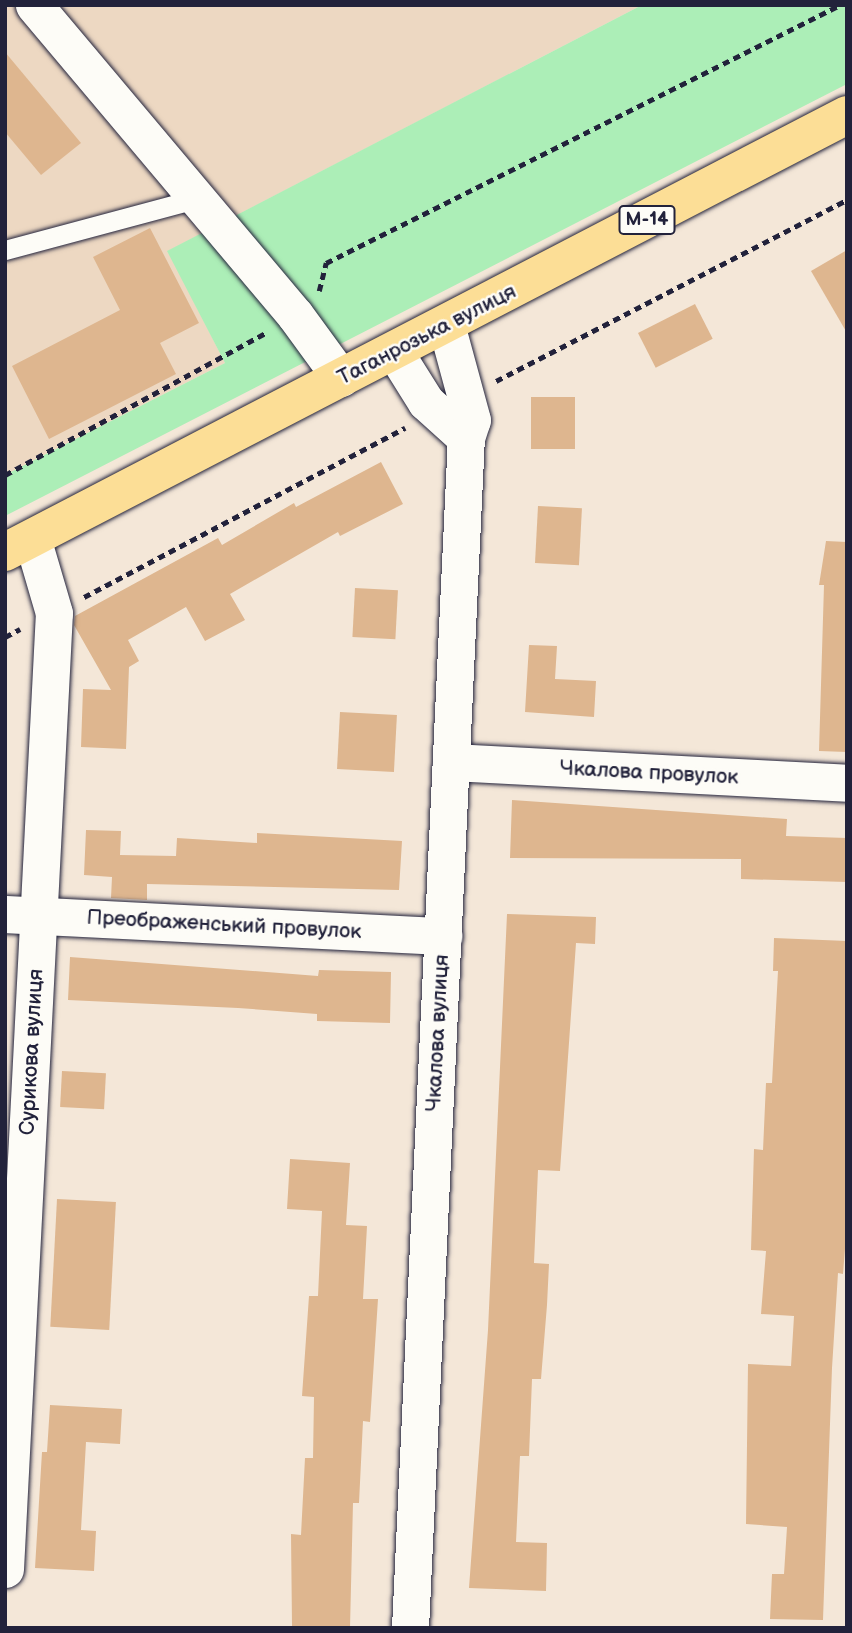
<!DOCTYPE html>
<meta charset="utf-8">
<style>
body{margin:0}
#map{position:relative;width:852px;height:1633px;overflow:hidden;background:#f4e7d8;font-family:"Balsamiq Sans",sans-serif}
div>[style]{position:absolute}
.built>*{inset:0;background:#edd8c2}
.green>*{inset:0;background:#aceeb7}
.building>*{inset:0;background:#deb68f;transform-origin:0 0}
.path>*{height:4.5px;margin-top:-2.25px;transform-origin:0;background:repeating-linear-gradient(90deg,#22223b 0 7px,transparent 0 12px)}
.roads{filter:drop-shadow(0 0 2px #22223b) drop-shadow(0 0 2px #22223b)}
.service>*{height:19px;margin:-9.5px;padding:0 9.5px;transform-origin:9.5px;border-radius:9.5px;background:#fdfcf7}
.minor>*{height:37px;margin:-18.5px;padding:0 18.5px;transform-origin:18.5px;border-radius:18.5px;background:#fdfcf7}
.trunk>*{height:38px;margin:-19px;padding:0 19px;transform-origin:19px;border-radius:19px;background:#fcde96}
span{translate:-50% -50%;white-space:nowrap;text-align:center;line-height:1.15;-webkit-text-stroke:5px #fdfcf7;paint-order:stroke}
.shield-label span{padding:2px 5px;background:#fdfcf7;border:2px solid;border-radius:5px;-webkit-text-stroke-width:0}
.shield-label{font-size:19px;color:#22223b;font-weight:700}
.street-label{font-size:21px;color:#22223b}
.frame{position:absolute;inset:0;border:7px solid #22223b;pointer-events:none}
</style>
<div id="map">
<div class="built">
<i style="clip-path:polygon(5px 5px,642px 5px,168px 251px,225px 363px,5px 475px)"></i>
</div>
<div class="green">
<i style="clip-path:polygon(642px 5px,847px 5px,847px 84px,5px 516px,5px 475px,225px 363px,167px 251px)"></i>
</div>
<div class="building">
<i style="clip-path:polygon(5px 52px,81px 143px,41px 175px,5px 132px)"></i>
<i style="clip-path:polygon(150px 228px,199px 323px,160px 343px,176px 374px,49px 439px,12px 366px,120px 310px,93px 257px)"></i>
<i style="clip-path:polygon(847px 250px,847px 333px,811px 271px)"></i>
<i style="left:695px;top:304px;width:39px;height:64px;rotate:63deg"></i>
<i style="left:531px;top:397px;width:44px;height:52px"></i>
<i style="clip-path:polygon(381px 462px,403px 504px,340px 536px,338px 532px,230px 594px,245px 620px,205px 641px,186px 607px,128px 640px,139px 661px,129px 667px,126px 749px,81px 747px,83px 689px,111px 690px,74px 625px,75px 616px,218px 538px,222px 545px,294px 503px,296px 507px)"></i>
<i style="left:538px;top:506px;width:44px;height:57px;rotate:3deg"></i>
<i style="clip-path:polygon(826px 541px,847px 542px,847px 752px,819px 751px,824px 585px,819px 585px)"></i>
<i style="left:355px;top:588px;width:43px;height:49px;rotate:3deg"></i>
<i style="clip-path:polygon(529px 645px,557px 646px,555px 679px,596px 681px,594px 717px,525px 712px)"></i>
<i style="left:340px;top:712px;width:57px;height:57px;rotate:3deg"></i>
<i style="clip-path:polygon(512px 800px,787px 819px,786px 836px,847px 838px,847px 882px,741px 879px,741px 859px,510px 858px)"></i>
<i style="clip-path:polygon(86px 830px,121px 831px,120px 855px,176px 856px,177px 838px,257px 843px,257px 833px,402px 841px,399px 890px,147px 884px,147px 900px,111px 898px,112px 877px,84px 875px)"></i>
<i style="clip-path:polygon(507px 914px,596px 917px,595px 944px,576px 943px,560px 1171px,538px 1170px,534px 1263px,549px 1264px,547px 1305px,541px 1379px,532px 1379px,529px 1456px,520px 1456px,516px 1542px,547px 1543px,546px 1591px,469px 1588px,488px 1330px)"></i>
<i style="clip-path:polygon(774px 938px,847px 941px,847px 1224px,843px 1274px,838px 1273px,832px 1368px,823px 1620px,770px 1619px,772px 1574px,784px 1574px,787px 1527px,746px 1524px,748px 1364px,791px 1366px,794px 1316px,761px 1314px,766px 1251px,751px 1250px,754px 1149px,763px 1150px,766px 1083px,772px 1083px,778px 971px,773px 971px)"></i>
<i style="clip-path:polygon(70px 957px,318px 976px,319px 970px,391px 972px,390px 1023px,317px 1021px,317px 1014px,238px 1008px,68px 1000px)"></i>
<i style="left:62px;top:1071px;width:44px;height:36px;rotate:3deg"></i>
<i style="clip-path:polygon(290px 1159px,350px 1163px,346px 1225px,367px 1226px,363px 1299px,378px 1299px,370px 1422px,363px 1421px,359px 1503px,353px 1503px,350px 1628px,292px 1626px,291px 1534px,301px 1535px,305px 1458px,313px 1458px,314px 1397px,302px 1396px,309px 1296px,318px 1296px,322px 1211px,287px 1209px)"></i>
<i style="left:57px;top:1199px;width:59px;height:128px;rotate:3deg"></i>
<i style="clip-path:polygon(50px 1405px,122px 1409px,120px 1444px,86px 1442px,81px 1530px,96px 1531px,94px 1571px,35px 1568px,42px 1452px,47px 1452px)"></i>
</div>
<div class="path">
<i style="left:319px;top:291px;width:29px;rotate:-76deg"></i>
<i style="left:326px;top:263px;width:575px;rotate:-26.65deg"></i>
<i style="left:496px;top:381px;width:395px;rotate:-27.3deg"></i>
<i style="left:5px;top:475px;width:296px;rotate:-28.6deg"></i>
<i style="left:84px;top:597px;width:363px;rotate:-27.8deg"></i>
<i style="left:5px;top:637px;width:17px;rotate:-28deg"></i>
</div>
<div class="roads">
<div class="service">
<i style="left:5px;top:250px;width:197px;rotate:-15deg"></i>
</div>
<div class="minor">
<i style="left:34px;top:5px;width:405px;rotate:49.9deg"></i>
<i style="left:295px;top:315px;width:78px;rotate:53.9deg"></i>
<i style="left:394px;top:351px;width:60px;rotate:57.9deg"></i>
<i style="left:426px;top:402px;width:54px;rotate:42deg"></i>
<i style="left:451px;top:762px;width:397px;rotate:3deg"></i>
<i style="left:5px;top:914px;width:439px;rotate:2.9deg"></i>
<i style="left:5px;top:1569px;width:957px;rotate:-87.07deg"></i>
<i style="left:54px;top:613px;width:78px;rotate:-106.3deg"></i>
<i style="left:410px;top:1628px;width:1191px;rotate:-87.31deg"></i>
<i style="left:466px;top:438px;width:19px;rotate:-72deg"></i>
<i style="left:472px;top:420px;width:99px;rotate:-105.2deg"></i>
</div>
<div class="trunk">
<i style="left:5px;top:552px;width:949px;rotate:-27.43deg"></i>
</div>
</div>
<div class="shield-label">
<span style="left:647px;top:220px">М-14</span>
</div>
<div class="street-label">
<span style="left:427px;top:335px;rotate:-27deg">Таганрозька вулиця</span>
<span style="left:649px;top:773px;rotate:3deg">Чкалова провулок</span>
<span style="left:224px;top:925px;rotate:3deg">Преображенський провулок</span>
<span style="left:438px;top:1033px;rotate:-87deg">Чкалова вулиця</span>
<span style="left:32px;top:1052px;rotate:-87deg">Сурикова вулиця</span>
</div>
<div class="frame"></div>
</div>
